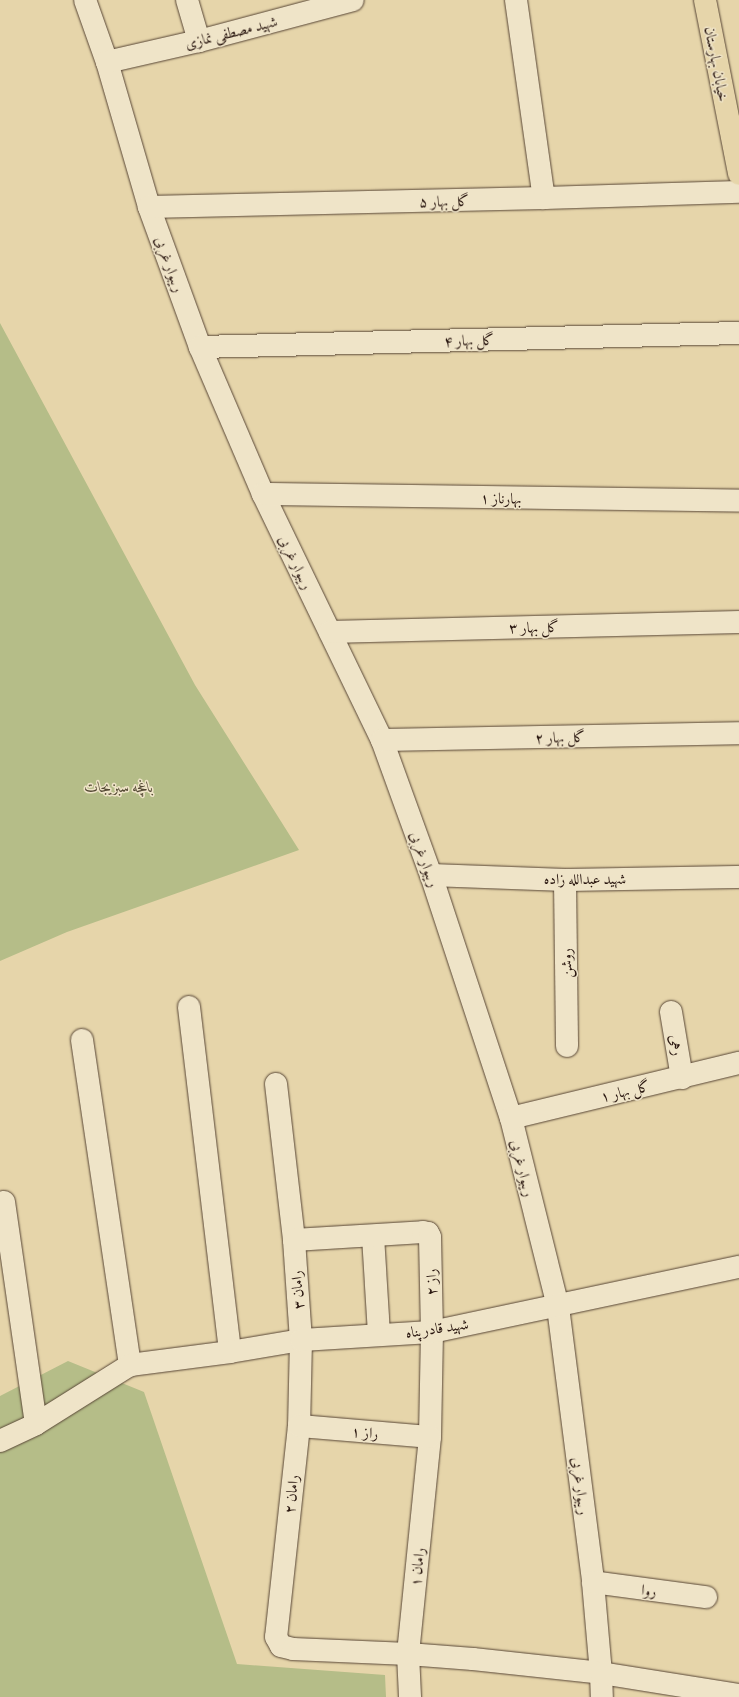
<!DOCTYPE html>
<meta charset="utf-8">
<style>
body{margin:0}
#map{position:relative;width:739px;height:1697px;overflow:hidden;background:#e6d5aa;font-family:"EB Garamond",Amiri,serif}
div>[style]{position:absolute}
.green>*{inset:0;background:#b5bd88}
.roads{filter:drop-shadow(0 0 1px #584636) drop-shadow(0 0 1px #584636)}
.street>*{height:22px;margin:-11px;padding:0 11px;transform-origin:11px;border-radius:11px;background:#efe4c8}
.primary>*{height:22px;margin:-11px;padding:0 11px;transform-origin:11px;border-radius:11px;background:#e6d5aa}
span{translate:-50% -50%;white-space:nowrap;text-align:center;line-height:1.15;-webkit-text-stroke:3px #efe4c8;paint-order:stroke}
.street-label{font-size:15px;color:#29160f}
.park-label{font-size:15px;color:#534833;font-style:italic}
</style>
<div id="map">
<div class="green">
<i style="clip-path:polygon(0 323px,195px 685px,299px 850px,67px 932px,0 961px)"></i>
<i style="clip-path:polygon(68px 1361px,144px 1392px,237px 1664px,385px 1675px,386px 1697px,0 1697px,0 1396px)"></i>
</div>
<div class="roads">
<div class="street">
<i style="left:85px;top:0;width:66px;rotate:70.5deg"></i>
<i style="left:107px;top:62px;width:151px;rotate:73.8deg"></i>
<i style="left:149px;top:207px;width:149px;rotate:70deg"></i>
<i style="left:200px;top:347px;width:160px;rotate:66.8deg"></i>
<i style="left:263px;top:494px;width:273px;rotate:64.2deg"></i>
<i style="left:382px;top:740px;width:144px;rotate:70.1deg"></i>
<i style="left:431px;top:875px;width:256px;rotate:71.8deg"></i>
<i style="left:511px;top:1118px;width:195px;rotate:76deg"></i>
<i style="left:558px;top:1307px;width:277px;rotate:82.7deg"></i>
<i style="left:593px;top:1582px;width:91px;rotate:85deg"></i>
<i style="left:601px;top:1673px;width:24px;rotate:88deg"></i>
<i style="left:187px;top:0;width:43px;rotate:73.7deg"></i>
<i style="left:516px;top:0;width:200px;rotate:82deg"></i>
<i style="left:107px;top:62px;width:94px;rotate:-12.9deg"></i>
<i style="left:199px;top:41px;width:159px;rotate:-14.9deg"></i>
<i style="left:149px;top:207px;width:395px;rotate:-1.3deg"></i>
<i style="left:544px;top:198px;width:195px;rotate:-1.8deg"></i>
<i style="left:200px;top:347px;width:539px;rotate:-1.49deg"></i>
<i style="left:263px;top:494px;width:476px;rotate:0.8deg"></i>
<i style="left:330px;top:632px;width:409px;rotate:-1.4deg"></i>
<i style="left:382px;top:740px;width:357px;rotate:-1.1deg"></i>
<i style="left:431px;top:875px;width:134px;rotate:2.1deg"></i>
<i style="left:565px;top:880px;width:174px;rotate:-1deg"></i>
<i style="left:565px;top:880px;width:166px;rotate:89.3deg"></i>
<i style="left:189px;top:1007px;width:347px;rotate:83.2deg"></i>
<i style="left:671px;top:1012px;width:67px;rotate:80.5deg"></i>
<i style="left:82px;top:1040px;width:329px;rotate:81.6deg"></i>
<i style="left:276px;top:1084px;width:157px;rotate:83.4deg"></i>
<i style="left:294px;top:1240px;width:100px;rotate:86deg"></i>
<i style="left:301px;top:1340px;width:86px;rotate:91.3deg"></i>
<i style="left:299px;top:1426px;width:212px;rotate:96.2deg"></i>
<i style="left:276px;top:1637px;width:10px;rotate:61deg"></i>
<i style="left:281px;top:1646px;width:12px;rotate:14deg"></i>
<i style="left:293px;top:1649px;width:115px;rotate:2.5deg"></i>
<i style="left:408px;top:1654px;width:65px;rotate:4.4deg"></i>
<i style="left:473px;top:1659px;width:129px;rotate:6.2deg"></i>
<i style="left:601px;top:1673px;width:140px;rotate:9.1deg"></i>
<i style="left:511px;top:1118px;width:235px;rotate:-13.6deg"></i>
<i style="left:4px;top:1202px;width:224px;rotate:81.8deg"></i>
<i style="left:373px;top:1236px;width:98px;rotate:86.5deg"></i>
<i style="left:294px;top:1240px;width:129px;rotate:-3.5deg"></i>
<i style="left:423px;top:1232px;width:5px;rotate:11deg"></i>
<i style="left:428px;top:1233px;width:4px;rotate:63deg"></i>
<i style="left:430px;top:1237px;width:95px;rotate:88.8deg"></i>
<i style="left:432px;top:1332px;width:105px;rotate:91.1deg"></i>
<i style="left:430px;top:1437px;width:218px;rotate:95.8deg"></i>
<i style="left:408px;top:1654px;width:43px;rotate:87.3deg"></i>
<i style="left:299px;top:1426px;width:131px;rotate:4.8deg"></i>
<i style="left:0;top:1441px;width:40px;rotate:-25deg"></i>
<i style="left:36px;top:1424px;width:111px;rotate:-32.1deg"></i>
<i style="left:130px;top:1365px;width:101px;rotate:-7.4deg"></i>
<i style="left:230px;top:1352px;width:72px;rotate:-9.6deg"></i>
<i style="left:301px;top:1340px;width:131px;rotate:-3.5deg"></i>
<i style="left:432px;top:1332px;width:314px;rotate:-12deg"></i>
<i style="left:593px;top:1582px;width:114px;rotate:7.6deg"></i>
</div>
<div class="primary">
<i style="left:705px;top:0;width:177px;rotate:78.9deg"></i>
</div>
</div>
<div class="street-label">
<span style="left:231px;top:32px;rotate:-14deg">شهید مصطفی نمازی</span>
<span style="left:717px;top:64px;rotate:79deg">خیابان بهارستان</span>
<span style="left:444px;top:201px;rotate:-1deg">گل بهار ۵</span>
<span style="left:170px;top:264px;rotate:70deg">ریبوار غربی</span>
<span style="left:469px;top:340px;rotate:-1deg">گل بهار ۴</span>
<span style="left:501px;top:498px;rotate:1deg">بهارناز ۱</span>
<span style="left:296px;top:562px;rotate:64deg">ریبوار غربی</span>
<span style="left:534px;top:627px;rotate:-1deg">گل بهار ۳</span>
<span style="left:560px;top:737px;rotate:-1deg">گل بهار ۲</span>
<span style="left:425px;top:859px;rotate:70deg">ریبوار غربی</span>
<span style="left:585px;top:879px">شهید عبدالله زاده</span>
<span style="left:566px;top:963px;rotate:-91deg">روشن</span>
<span style="left:677px;top:1045px;rotate:80deg">رهی</span>
<span style="left:625px;top:1091px;rotate:-13deg">گل بهار ۱</span>
<span style="left:523px;top:1168px;rotate:76deg">ریبوار غربی</span>
<span style="left:431px;top:1282px;rotate:-91deg">راز ۲</span>
<span style="left:297px;top:1290px;rotate:-94deg">رامان ۳</span>
<span style="left:437px;top:1328px;rotate:-8deg">شهید قادرپناه</span>
<span style="left:365px;top:1432px;rotate:5deg">راز ۱</span>
<span style="left:581px;top:1486px;rotate:83deg">ریبوار غربی</span>
<span style="left:291px;top:1494px;rotate:-84deg">رامان ۲</span>
<span style="left:417px;top:1567px;rotate:-84deg">رامان ۱</span>
<span style="left:649px;top:1590px;rotate:7deg">روا</span>
</div>
<div class="park-label">
<span style="left:119px;top:787px">باغچه سبزیجات</span>
</div>
</div>
